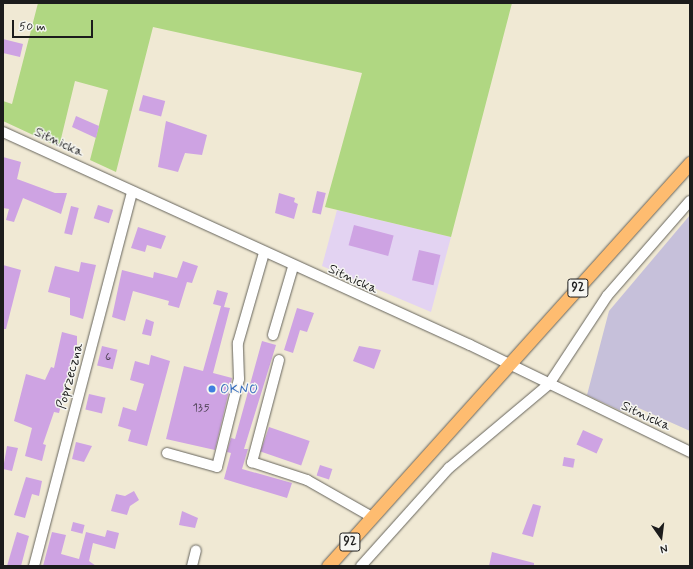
<!DOCTYPE html>
<style>
body{margin:0}
#map{position:relative;width:693px;height:569px;overflow:hidden;background:#f0e9d4;font-family:Mynerve,sans-serif}
div>[style]{position:absolute}
.built>*{inset:0;background:#e3d3f2}
.industrial>*{inset:0;background:#c6c0da}
.green>*{inset:0;background:#b0d782}
.building>*{inset:0;background:#cea3e3;transform-origin:0 0}
.roads{filter:drop-shadow(0 0 1px #66645c) drop-shadow(0 0 1px #66645c)}
.minor>*{height:10px;margin:-5px;padding:0 5px;transform-origin:5px;border-radius:5px;background:#fff}
.major>*{height:13px;margin:-6.5px;padding:0 6.5px;transform-origin:6.5px;border-radius:6.5px;background:#febc70}
.dots>*{width:11px;height:11px;translate:-50% -50%;box-sizing:border-box;border:2px solid #f6f6f2;border-radius:50%}
span{translate:-50% -50%;white-space:nowrap;text-align:center;line-height:1.15;-webkit-text-stroke:3px #f6f6f2;paint-order:stroke}
.number-label{font-size:12px;color:#483e4e}
.number-label span{-webkit-text-stroke-width:0}
.shield-label span{padding:1px 3px;background:#f6f6f2;border:1px solid;border-radius:3px;-webkit-text-stroke-width:0}
.shield-label{font-size:13px;color:#1c1c1c;font-weight:700}
.street-label{font-size:14px;color:#1c1c1c}
.shop-label{font-size:14px;color:#366cbe}
.left{translate:0 -50%;text-align:left}
.frame{position:absolute;inset:0;border:4px solid #1c1c1c;pointer-events:none}
.north{position:absolute;left:641px;top:517px;width:40px;height:40px;-webkit-text-stroke:3px #f6f6f2;paint-order:stroke;rotate:166deg;font-size:11px;font-weight:700;line-height:16px;text-align:center;color:#1c1c1c}
.north::after{content:'';display:block;margin:auto;width:14px;height:18px;background:#1c1c1c;clip-path:polygon(50% 0,100% 100%,50% 72%,0 100%)}
.scale{position:absolute;left:12px;top:20px;width:81px;height:18px;box-sizing:border-box;border:2px solid #1c1c1c;border-top:0;padding-left:5px;font-size:12px;line-height:14px;white-space:nowrap;color:#1c1c1c;-webkit-text-stroke:3px #f6f6f2;paint-order:stroke}
</style>
<div id="map">
<div class="built">
<i style="clip-path:polygon(337px 210px,451px 237px,431px 312px,322px 266px)"></i>
</div>
<div class="industrial">
<i style="clip-path:polygon(690px 215px,690px 431px,632px 405px,621px 411px,587px 395px,609px 311px)"></i>
</div>
<div class="green">
<i style="clip-path:polygon(38px 3px,512px 3px,451px 237px,325px 207px,362px 73px,153px 27px,116px 172px,90px 160px,108px 90px,75px 81px,59px 147px,3px 121px,3px 101px,12px 104px)"></i>
</div>
<div class="building">
<i style="clip-path:polygon(3px 39px,23px 44px,20px 57px,3px 53px)"></i>
<i style="left:143px;top:95px;width:23px;height:16px;rotate:15deg"></i>
<i style="clip-path:polygon(76px 116px,99px 126px,96px 138px,72px 127px)"></i>
<i style="clip-path:polygon(166px 121px,207px 135px,202px 155px,185px 153px,178px 172px,158px 167px)"></i>
<i style="clip-path:polygon(3px 157px,21px 162px,17px 179px,55px 193px,67px 193px,61px 214px,23px 198px,14px 222px,6px 220px,9px 209px,3px 208px)"></i>
<i style="left:317px;top:191px;width:9px;height:22px;rotate:13deg"></i>
<i style="clip-path:polygon(279px 193px,295px 198px,294px 202px,298px 204px,294px 219px,275px 213px)"></i>
<i style="left:98px;top:205px;width:16px;height:14px;rotate:18deg"></i>
<i style="left:71px;top:206px;width:8px;height:28px;rotate:14deg"></i>
<i style="left:354px;top:225px;width:41px;height:21px;rotate:15deg"></i>
<i style="clip-path:polygon(138px 227px,166px 236px,161px 249px,147px 245px,145px 252px,131px 248px)"></i>
<i style="left:419px;top:250px;width:22px;height:31px;rotate:13deg"></i>
<i style="clip-path:polygon(183px 261px,198px 266px,192px 283px,187px 282px,179px 308px,168px 305px,169px 301px,133px 291px,125px 321px,112px 317px,122px 270px,153px 278px,154px 272px,177px 278px)"></i>
<i style="clip-path:polygon(81px 262px,96px 265px,83px 319px,70px 315px,70px 298px,48px 292px,55px 266px,79px 272px)"></i>
<i style="clip-path:polygon(3px 265px,21px 270px,6px 329px,3px 329px)"></i>
<i style="clip-path:polygon(217px 290px,228px 293px,224px 307px,230px 308px,213px 373px,232px 378px,215px 450px,166px 439px,184px 366px,203px 371px,221px 306px,213px 304px)"></i>
<i style="clip-path:polygon(297px 308px,314px 313px,307px 332px,300px 330px,293px 353px,284px 350px)"></i>
<i style="clip-path:polygon(146px 319px,154px 322px,151px 336px,142px 334px)"></i>
<i style="clip-path:polygon(62px 332px,77px 336px,77px 345px,59px 413px,54px 412px,43px 444px,46px 445px,42px 461px,25px 456px,32px 428px,14px 421px,26px 374px,45px 380px,51px 367px,54px 368px)"></i>
<i style="clip-path:polygon(262px 341px,276px 345px,244px 449px,248px 449px,242px 469px,292px 483px,287px 498px,224px 479px,231px 453px,227px 452px,231px 438px,235px 439px)"></i>
<i style="left:102px;top:346px;width:16px;height:20px;rotate:14deg"></i>
<i style="clip-path:polygon(359px 346px,381px 350px,374px 369px,353px 361px)"></i>
<i style="clip-path:polygon(151px 355px,170px 361px,147px 446px,128px 441px,131px 430px,118px 426px,123px 407px,136px 411px,144px 384px,130px 380px,135px 361px,149px 365px)"></i>
<i style="left:89px;top:394px;width:17px;height:16px;rotate:13deg"></i>
<i style="left:269px;top:427px;width:43px;height:26px;rotate:19deg"></i>
<i style="left:583px;top:430px;width:22px;height:16px;rotate:24deg"></i>
<i style="clip-path:polygon(76px 442px,92px 446px,84px 462px,72px 459px)"></i>
<i style="clip-path:polygon(7px 446px,18px 448px,12px 471px,3px 469px)"></i>
<i style="left:564px;top:457px;width:11px;height:9px;rotate:10deg"></i>
<i style="left:320px;top:465px;width:13px;height:11px;rotate:18deg"></i>
<i style="clip-path:polygon(26px 477px,42px 481px,39px 496px,32px 494px,25px 518px,14px 515px)"></i>
<i style="clip-path:polygon(134px 491px,139px 500px,130px 506px,127px 515px,111px 511px,116px 494px,125px 496px)"></i>
<i style="clip-path:polygon(533px 504px,541px 506px,533px 537px,522px 534px)"></i>
<i style="clip-path:polygon(182px 511px,198px 518px,195px 528px,179px 525px)"></i>
<i style="left:73px;top:522px;width:12px;height:9px;rotate:14deg"></i>
<i style="clip-path:polygon(107px 530px,119px 533px,115px 549px,93px 543px,89px 561px,96px 566px,43px 566px,52px 532px,66px 535px,61px 554px,79px 559px,86px 532px,105px 537px)"></i>
<i style="clip-path:polygon(17px 532px,29px 536px,21px 566px,7px 566px)"></i>
<i style="clip-path:polygon(492px 552px,534px 563px,534px 566px,489px 566px)"></i>
</div>
<div class="roads">
<div class="minor">
<i style="left:3px;top:132px;width:513px;rotate:24.52deg"></i>
<i style="left:470px;top:345px;width:245px;rotate:25.9deg"></i>
<i style="left:273px;top:335px;width:71px;rotate:-73.6deg"></i>
<i style="left:279px;top:360px;width:106px;rotate:104.8deg"></i>
<i style="left:252px;top:462px;width:58px;rotate:18.1deg"></i>
<i style="left:307px;top:480px;width:75px;rotate:29.6deg"></i>
<i style="left:167px;top:453px;width:52px;rotate:15.6deg"></i>
<i style="left:217px;top:467px;width:91px;rotate:-76deg"></i>
<i style="left:239px;top:379px;width:36px;rotate:-92deg"></i>
<i style="left:238px;top:343px;width:94px;rotate:-73.9deg"></i>
<i style="left:34px;top:566px;width:387px;rotate:-75.3deg"></i>
<i style="left:192px;top:566px;width:16px;rotate:-76deg"></i>
<i style="left:361px;top:566px;width:132px;rotate:-48.1deg"></i>
<i style="left:449px;top:468px;width:131px;rotate:-40deg"></i>
<i style="left:549px;top:384px;width:105px;rotate:-56.6deg"></i>
<i style="left:607px;top:296px;width:126px;rotate:-48.9deg"></i>
</div>
<div class="major">
<i style="left:328px;top:566px;width:542px;rotate:-48.07deg"></i>
</div>
</div>
<div class="dots">
<i style="left:212px;top:389px;background:#3f7fe0"></i>
</div>
<div class="number-label">
<span style="left:108px;top:358px">6</span>
<span style="left:201px;top:409px">135</span>
</div>
<div class="shield-label">
<span style="left:578px;top:288px">92</span>
<span style="left:350px;top:542px">92</span>
</div>
<div class="street-label">
<span style="left:59px;top:142px;rotate:25deg">Sitnicka</span>
<span style="left:353px;top:279px;rotate:25deg">Sitnicka</span>
<span style="left:70px;top:376px;rotate:-75deg">Poprzeczna</span>
<span style="left:646px;top:416px;rotate:25deg">Sitnicka</span>
</div>
<div class="shop-label">
<span class="left" style="left:220px;top:389px">OKNO</span>
</div>
<div class="frame"></div>
<div class="north">N</div>
<div class="scale">50 m</div>
</div>
